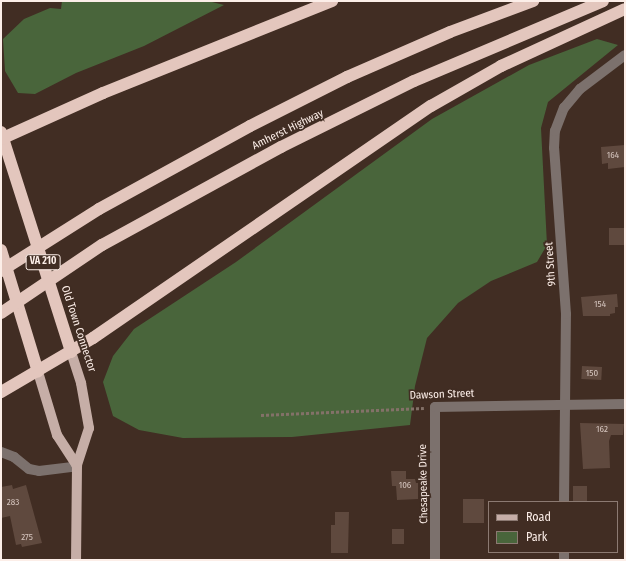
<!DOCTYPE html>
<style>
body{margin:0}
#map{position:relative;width:626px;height:561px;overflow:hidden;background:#412d23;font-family:"Fira Sans Condensed",sans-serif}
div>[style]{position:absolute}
.green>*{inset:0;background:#49653b}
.building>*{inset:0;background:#5f493e;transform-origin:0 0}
.path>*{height:2.5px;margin-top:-1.25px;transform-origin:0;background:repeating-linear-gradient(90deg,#837168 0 3px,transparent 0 5px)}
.minor>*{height:10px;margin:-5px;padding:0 5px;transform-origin:5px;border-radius:5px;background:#7c716d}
.major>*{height:10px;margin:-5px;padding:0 5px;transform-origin:5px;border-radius:5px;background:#c6aea7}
.highway>*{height:12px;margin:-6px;padding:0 6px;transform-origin:6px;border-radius:6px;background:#e3c6bd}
span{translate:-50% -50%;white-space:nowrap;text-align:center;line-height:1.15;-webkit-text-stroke:3.5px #412d23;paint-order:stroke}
.number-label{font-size:9px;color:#d5c5be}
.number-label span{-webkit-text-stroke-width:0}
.shield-label span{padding:1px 3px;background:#412d23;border:1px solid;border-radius:3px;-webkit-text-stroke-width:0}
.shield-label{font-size:10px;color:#fceee8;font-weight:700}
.street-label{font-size:11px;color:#fceee8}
.frame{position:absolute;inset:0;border:2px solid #fceee8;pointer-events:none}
.legend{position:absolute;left:488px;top:501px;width:130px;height:52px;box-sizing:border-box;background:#412d23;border:1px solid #8c7a72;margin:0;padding:5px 7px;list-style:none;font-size:12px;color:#fceee8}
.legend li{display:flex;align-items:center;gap:8px;height:20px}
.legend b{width:20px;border:1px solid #8c7a72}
</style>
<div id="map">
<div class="green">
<i style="clip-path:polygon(62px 1px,208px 1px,224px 5px,144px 46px,76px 73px,35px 94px,18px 93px,5px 71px,3px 39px,24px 19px,50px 8px,61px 9px)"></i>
<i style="clip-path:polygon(597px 39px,618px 45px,548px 102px,541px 128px,547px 245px,537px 262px,491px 281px,458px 303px,427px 338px,415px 386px,410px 425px,292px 437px,183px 438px,139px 430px,113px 416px,103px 382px,113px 356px,134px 329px,236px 262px,432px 119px,529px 65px)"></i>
</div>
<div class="building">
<i style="clip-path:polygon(625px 145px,625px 167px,608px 169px,608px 163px,602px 164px,601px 147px)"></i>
<i style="left:609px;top:228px;width:16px;height:17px"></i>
<i style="clip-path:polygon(617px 294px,618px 307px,615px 307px,615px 313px,610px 314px,610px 316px,583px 316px,581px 297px)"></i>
<i style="left:582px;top:366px;width:20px;height:13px;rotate:3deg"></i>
<i style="clip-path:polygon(580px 423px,624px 424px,623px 435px,611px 435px,609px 441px,610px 468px,583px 469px)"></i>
<i style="clip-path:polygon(391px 471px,406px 471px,406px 479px,415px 479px,416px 483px,418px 483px,418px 499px,397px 500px,396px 486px,392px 486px)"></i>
<i style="clip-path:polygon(12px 485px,13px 489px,26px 485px,42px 543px,22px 547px,21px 544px,16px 545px,10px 516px,1px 518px,1px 487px)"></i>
<i style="left:573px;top:486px;width:14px;height:16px"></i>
<i style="left:463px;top:499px;width:21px;height:24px"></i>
<i style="clip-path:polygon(335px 512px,349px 512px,348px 553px,331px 553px,331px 525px,335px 525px)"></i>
<i style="left:392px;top:529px;width:12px;height:15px"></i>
</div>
<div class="path">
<i style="left:261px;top:415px;width:163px;rotate:-2.5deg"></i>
</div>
<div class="minor">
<i style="left:1px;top:452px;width:14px;rotate:21deg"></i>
<i style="left:14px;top:457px;width:19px;rotate:39deg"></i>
<i style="left:29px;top:469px;width:10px;rotate:11deg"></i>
<i style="left:39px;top:471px;width:38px;rotate:-7deg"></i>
<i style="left:564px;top:502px;width:188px;rotate:-89.4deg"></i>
<i style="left:566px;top:314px;width:166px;rotate:-94.1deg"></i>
<i style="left:554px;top:148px;width:17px;rotate:-87deg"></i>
<i style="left:555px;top:131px;width:25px;rotate:-69deg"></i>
<i style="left:564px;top:108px;width:25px;rotate:-50deg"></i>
<i style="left:580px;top:89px;width:56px;rotate:-37.1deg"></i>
<i style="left:564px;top:552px;width:8px;rotate:90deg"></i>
<i style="left:435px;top:560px;width:153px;rotate:-90deg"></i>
<i style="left:435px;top:407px;width:190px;rotate:-0.9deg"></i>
</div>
<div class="major">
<i style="left:71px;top:352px;width:33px;rotate:72deg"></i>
<i style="left:81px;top:383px;width:46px;rotate:79.9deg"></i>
<i style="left:89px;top:428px;width:40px;rotate:108deg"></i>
<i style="left:77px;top:466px;width:94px;rotate:90.6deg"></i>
<i style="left:38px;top:372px;width:66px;rotate:73.2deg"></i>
<i style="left:57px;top:435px;width:37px;rotate:57deg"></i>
</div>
<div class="highway">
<i style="left:1px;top:132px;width:231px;rotate:72.3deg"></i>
<i style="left:1px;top:139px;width:112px;rotate:-24.3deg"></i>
<i style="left:103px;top:93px;width:247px;rotate:-21.9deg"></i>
<i style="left:1px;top:250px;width:127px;rotate:73.1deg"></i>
<i style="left:1px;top:271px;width:116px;rotate:-32.3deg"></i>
<i style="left:99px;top:209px;width:172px;rotate:-28.8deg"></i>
<i style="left:250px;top:126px;width:109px;rotate:-26.8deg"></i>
<i style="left:347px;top:77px;width:112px;rotate:-23.6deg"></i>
<i style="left:450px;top:32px;width:89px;rotate:-20.5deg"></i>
<i style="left:1px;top:313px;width:122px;rotate:-34deg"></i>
<i style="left:102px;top:245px;width:204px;rotate:-28.7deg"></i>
<i style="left:281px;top:147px;width:148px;rotate:-26.4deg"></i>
<i style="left:414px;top:81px;width:205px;rotate:-22.9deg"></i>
<i style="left:1px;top:392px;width:107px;rotate:-30.4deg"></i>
<i style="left:93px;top:338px;width:410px;rotate:-34.5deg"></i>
<i style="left:431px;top:106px;width:81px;rotate:-29.7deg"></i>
<i style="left:501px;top:66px;width:136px;rotate:-24.7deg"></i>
</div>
<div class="number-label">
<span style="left:613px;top:155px">164</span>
<span style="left:600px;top:304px">154</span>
<span style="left:592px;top:373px">150</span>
<span style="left:602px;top:429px">162</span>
<span style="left:405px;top:485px">106</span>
<span style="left:13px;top:502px">283</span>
<span style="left:27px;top:537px">275</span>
</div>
<div class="shield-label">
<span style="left:43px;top:262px">VA 210</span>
</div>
<div class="street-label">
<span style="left:288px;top:130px;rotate:-26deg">Amherst Highway</span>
<span style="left:551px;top:264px;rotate:-94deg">9th Street</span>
<span style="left:78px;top:329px;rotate:72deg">Old Town Connector</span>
<span style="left:442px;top:395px;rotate:-2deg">Dawson Street</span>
<span style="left:424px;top:484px;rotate:-91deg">Chesapeake Drive</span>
</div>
<div class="frame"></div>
<ul class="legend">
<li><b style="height:5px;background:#c6aea7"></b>Road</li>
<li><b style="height:11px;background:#49653b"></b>Park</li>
</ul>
</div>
